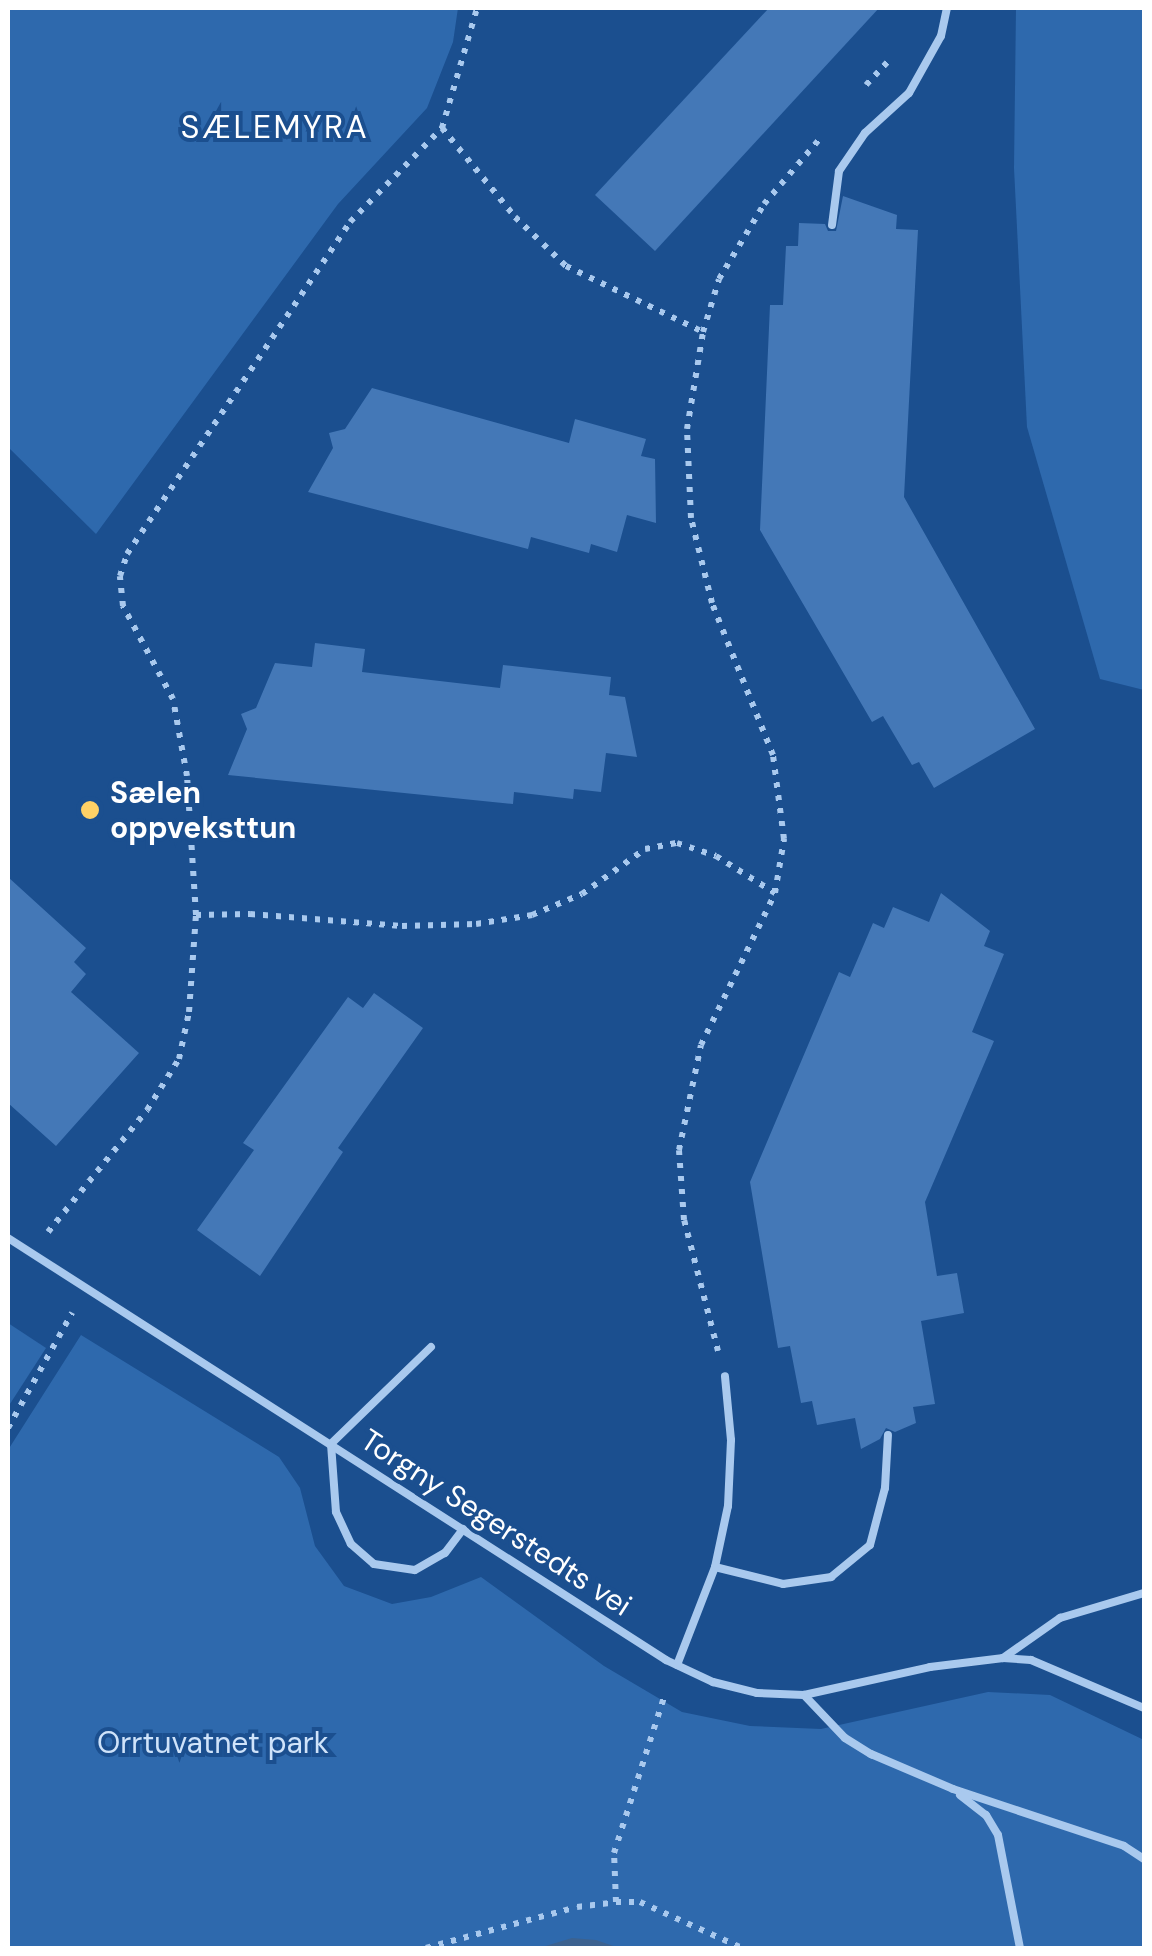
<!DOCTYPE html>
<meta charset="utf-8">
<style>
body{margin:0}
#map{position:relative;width:1152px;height:1956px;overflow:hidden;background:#1b4f8f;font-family:"DM Sans",sans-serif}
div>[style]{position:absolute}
.green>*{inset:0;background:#2e69ad}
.water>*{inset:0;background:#3c6290}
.building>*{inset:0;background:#4478b7}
.path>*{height:6px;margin-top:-3px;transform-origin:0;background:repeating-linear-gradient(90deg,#a9c9ee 0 5px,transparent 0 13px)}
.service>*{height:8px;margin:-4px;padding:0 4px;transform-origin:4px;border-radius:4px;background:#a9c9ee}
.dots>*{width:28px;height:28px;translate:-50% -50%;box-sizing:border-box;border:5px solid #1b4f8f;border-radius:50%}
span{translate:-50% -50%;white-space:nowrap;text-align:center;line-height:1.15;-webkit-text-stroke:8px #1b4f8f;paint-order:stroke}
.poi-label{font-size:30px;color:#fff;font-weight:700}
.left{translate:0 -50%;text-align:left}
.street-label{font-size:30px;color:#fff}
.park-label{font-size:30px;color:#cfe3fa}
.neighbourhood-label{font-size:32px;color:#fff;letter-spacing:2.5px}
.frame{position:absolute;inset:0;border:10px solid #fff;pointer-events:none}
</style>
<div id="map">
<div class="green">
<i style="clip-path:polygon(8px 8px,458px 8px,453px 42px,427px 108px,338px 204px,96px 534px,8px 447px)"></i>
<i style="clip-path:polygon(1016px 8px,1144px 8px,1144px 690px,1100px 679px,1027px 427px,1014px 168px)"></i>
<i style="clip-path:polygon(8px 1323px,46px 1348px,8px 1407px)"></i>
<i style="clip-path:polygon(81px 1335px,279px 1457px,300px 1488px,315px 1546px,344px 1586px,392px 1604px,431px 1597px,481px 1577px,604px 1666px,682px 1712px,750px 1726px,821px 1729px,988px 1692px,1050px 1695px,1144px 1740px,1144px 1948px,8px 1948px,8px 1450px)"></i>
</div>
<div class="water">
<i style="clip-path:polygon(572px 1938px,596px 1940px,619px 1948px,539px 1948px)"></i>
</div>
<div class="building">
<i style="clip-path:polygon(769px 8px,879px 8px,655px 251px,595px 195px)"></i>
<i style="clip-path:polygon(843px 196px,897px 215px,896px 229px,918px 230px,904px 497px,1035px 729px,934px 788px,919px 762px,912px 765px,883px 716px,872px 722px,760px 530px,770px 305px,783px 305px,786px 246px,798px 246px,799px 223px,825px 224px,828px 231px,836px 231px)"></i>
<i style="clip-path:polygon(372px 388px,569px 443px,575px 419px,646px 439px,641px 456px,655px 459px,656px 523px,627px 515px,617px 552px,591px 544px,589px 553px,531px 537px,528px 549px,308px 492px,333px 448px,329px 433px,345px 429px)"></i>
<i style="clip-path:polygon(315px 643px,365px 649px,362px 672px,500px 688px,503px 665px,611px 677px,609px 695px,625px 697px,637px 757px,606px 753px,601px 792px,574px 789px,573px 799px,514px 792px,513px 804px,228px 775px,247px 729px,241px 714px,256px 708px,275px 663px,312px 667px)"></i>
<i style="clip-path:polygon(8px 877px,86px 948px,74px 962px,86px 974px,71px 992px,139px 1053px,56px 1146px,8px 1103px)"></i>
<i style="clip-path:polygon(941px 893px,990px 931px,984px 946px,1004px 954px,972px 1032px,994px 1041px,925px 1202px,937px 1276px,957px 1273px,964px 1313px,921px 1321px,935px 1404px,913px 1407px,916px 1423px,895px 1432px,886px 1428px,880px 1439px,861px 1449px,855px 1418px,817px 1425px,812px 1401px,801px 1403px,790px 1346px,778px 1348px,750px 1182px,839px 972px,850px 977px,873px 923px,884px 928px,893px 907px,929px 922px)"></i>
<i style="clip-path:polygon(374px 993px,423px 1028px,338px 1148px,343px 1152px,260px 1276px,197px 1230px,254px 1150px,243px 1143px,348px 997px,363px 1008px)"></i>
</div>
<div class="path">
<i style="left:866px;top:85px;width:33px;rotate:-47deg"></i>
<i style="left:442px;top:128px;width:115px;rotate:50.6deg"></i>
<i style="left:515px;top:217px;width:71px;rotate:43.9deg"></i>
<i style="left:566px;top:266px;width:152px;rotate:25.7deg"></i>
<i style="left:196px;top:915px;width:54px;rotate:-1.1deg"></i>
<i style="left:250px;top:914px;width:152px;rotate:4.5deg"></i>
<i style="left:402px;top:926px;width:74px;rotate:-1.5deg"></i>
<i style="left:476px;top:924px;width:57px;rotate:-9.1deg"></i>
<i style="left:532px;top:915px;width:54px;rotate:-22.8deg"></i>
<i style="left:582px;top:894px;width:77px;rotate:-35.5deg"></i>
<i style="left:645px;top:849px;width:33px;rotate:-11deg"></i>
<i style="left:677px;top:843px;width:41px;rotate:18.4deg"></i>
<i style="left:716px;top:856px;width:70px;rotate:32.1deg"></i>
<i style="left:48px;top:1232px;width:157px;rotate:-50.9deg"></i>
<i style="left:147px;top:1110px;width:60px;rotate:-57.9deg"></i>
<i style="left:179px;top:1059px;width:48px;rotate:-78deg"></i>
<i style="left:189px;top:1012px;width:97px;rotate:-85.9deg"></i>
<i style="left:196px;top:915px;width:139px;rotate:-93.7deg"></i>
<i style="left:187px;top:776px;width:78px;rotate:-100.3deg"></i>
<i style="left:173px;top:699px;width:106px;rotate:-118.3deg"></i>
<i style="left:123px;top:606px;width:30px;rotate:-96deg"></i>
<i style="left:120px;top:576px;width:23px;rotate:-72deg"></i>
<i style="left:127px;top:554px;width:400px;rotate:-56.1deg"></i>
<i style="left:350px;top:222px;width:132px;rotate:-45.6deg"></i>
<i style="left:442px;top:128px;width:125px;rotate:-73.7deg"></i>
<i style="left:718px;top:1351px;width:135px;rotate:-104.5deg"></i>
<i style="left:684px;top:1220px;width:70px;rotate:-94.1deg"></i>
<i style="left:679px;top:1150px;width:107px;rotate:-78.2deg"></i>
<i style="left:701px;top:1045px;width:169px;rotate:-64deg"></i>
<i style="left:775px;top:893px;width:55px;rotate:-80.5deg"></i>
<i style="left:784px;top:839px;width:85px;rotate:-97.5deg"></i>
<i style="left:773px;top:755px;width:164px;rotate:-111.9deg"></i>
<i style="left:712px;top:603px;width:88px;rotate:-103.9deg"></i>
<i style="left:691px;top:518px;width:89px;rotate:-92.6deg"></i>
<i style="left:687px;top:429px;width:98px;rotate:-80.6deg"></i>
<i style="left:703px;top:332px;width:55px;rotate:-73.2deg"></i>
<i style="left:719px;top:279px;width:87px;rotate:-59deg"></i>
<i style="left:764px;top:204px;width:89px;rotate:-49.5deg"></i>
<i style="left:8px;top:1428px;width:132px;rotate:-60.9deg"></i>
<i style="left:616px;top:1902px;width:49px;rotate:-92.3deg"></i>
<i style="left:614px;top:1853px;width:167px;rotate:-72.2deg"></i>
<i style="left:426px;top:1948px;width:156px;rotate:-15.2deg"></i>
<i style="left:577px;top:1907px;width:39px;rotate:-7deg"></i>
<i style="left:616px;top:1902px;width:24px"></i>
<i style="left:640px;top:1902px;width:112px;rotate:24.3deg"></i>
</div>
<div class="service">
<i style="left:832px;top:225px;width:54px;rotate:-82.6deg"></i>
<i style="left:839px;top:171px;width:46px;rotate:-55.6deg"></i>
<i style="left:865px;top:133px;width:59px;rotate:-42.3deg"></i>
<i style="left:909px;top:93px;width:65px;rotate:-60.7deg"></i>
<i style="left:941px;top:36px;width:29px;rotate:-78deg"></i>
<i style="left:8px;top:1238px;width:782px;rotate:32.67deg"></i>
<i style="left:666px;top:1660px;width:52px;rotate:25.1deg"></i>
<i style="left:713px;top:1682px;width:45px;rotate:14deg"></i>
<i style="left:757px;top:1693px;width:47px;rotate:2.4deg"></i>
<i style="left:804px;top:1695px;width:129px;rotate:-12.5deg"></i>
<i style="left:930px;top:1667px;width:74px;rotate:-7deg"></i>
<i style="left:1003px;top:1658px;width:28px;rotate:4deg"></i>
<i style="left:1031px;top:1660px;width:123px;rotate:23deg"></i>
<i style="left:431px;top:1347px;width:139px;rotate:135.9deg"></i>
<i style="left:331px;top:1444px;width:68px;rotate:85.8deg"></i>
<i style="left:336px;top:1512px;width:35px;rotate:65deg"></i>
<i style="left:351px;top:1544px;width:30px;rotate:41deg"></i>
<i style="left:374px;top:1564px;width:41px;rotate:8.3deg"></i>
<i style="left:415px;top:1570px;width:34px;rotate:-30deg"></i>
<i style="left:445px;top:1553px;width:30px;rotate:-53deg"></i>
<i style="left:715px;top:1567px;width:70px;rotate:14deg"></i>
<i style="left:783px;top:1584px;width:49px;rotate:-8.3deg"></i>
<i style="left:831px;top:1577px;width:50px;rotate:-39.4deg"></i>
<i style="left:870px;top:1545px;width:59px;rotate:-75.3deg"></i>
<i style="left:885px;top:1488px;width:53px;rotate:-86.8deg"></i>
<i style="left:1003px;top:1658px;width:70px;rotate:-35.1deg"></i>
<i style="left:1060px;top:1618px;width:88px;rotate:-16.6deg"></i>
<i style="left:677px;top:1665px;width:105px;rotate:-68.8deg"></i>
<i style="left:715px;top:1567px;width:62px;rotate:-78deg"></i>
<i style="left:728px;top:1506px;width:66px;rotate:-87.4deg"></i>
<i style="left:731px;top:1440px;width:64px;rotate:-95.4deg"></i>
<i style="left:804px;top:1695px;width:59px;rotate:46.4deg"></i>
<i style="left:845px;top:1738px;width:31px;rotate:32deg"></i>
<i style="left:871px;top:1754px;width:89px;rotate:23.1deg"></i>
<i style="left:953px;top:1789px;width:180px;rotate:18.4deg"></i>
<i style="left:1124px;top:1846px;width:24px;rotate:33deg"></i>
<i style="left:960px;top:1795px;width:33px;rotate:38deg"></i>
<i style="left:986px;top:1815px;width:23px;rotate:59deg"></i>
<i style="left:998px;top:1835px;width:115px;rotate:79deg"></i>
</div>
<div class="dots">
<i style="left:90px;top:810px;background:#ffd166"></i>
</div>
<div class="poi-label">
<span class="left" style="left:110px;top:810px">Sælen<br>oppveksttun</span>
</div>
<div class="street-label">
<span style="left:496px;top:1523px;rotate:33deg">Torgny Segerstedts vei</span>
</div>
<div class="park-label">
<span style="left:213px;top:1743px">Orrtuvatnet park</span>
</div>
<div class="neighbourhood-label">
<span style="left:275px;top:127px">SÆLEMYRA</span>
</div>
<div class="frame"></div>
</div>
